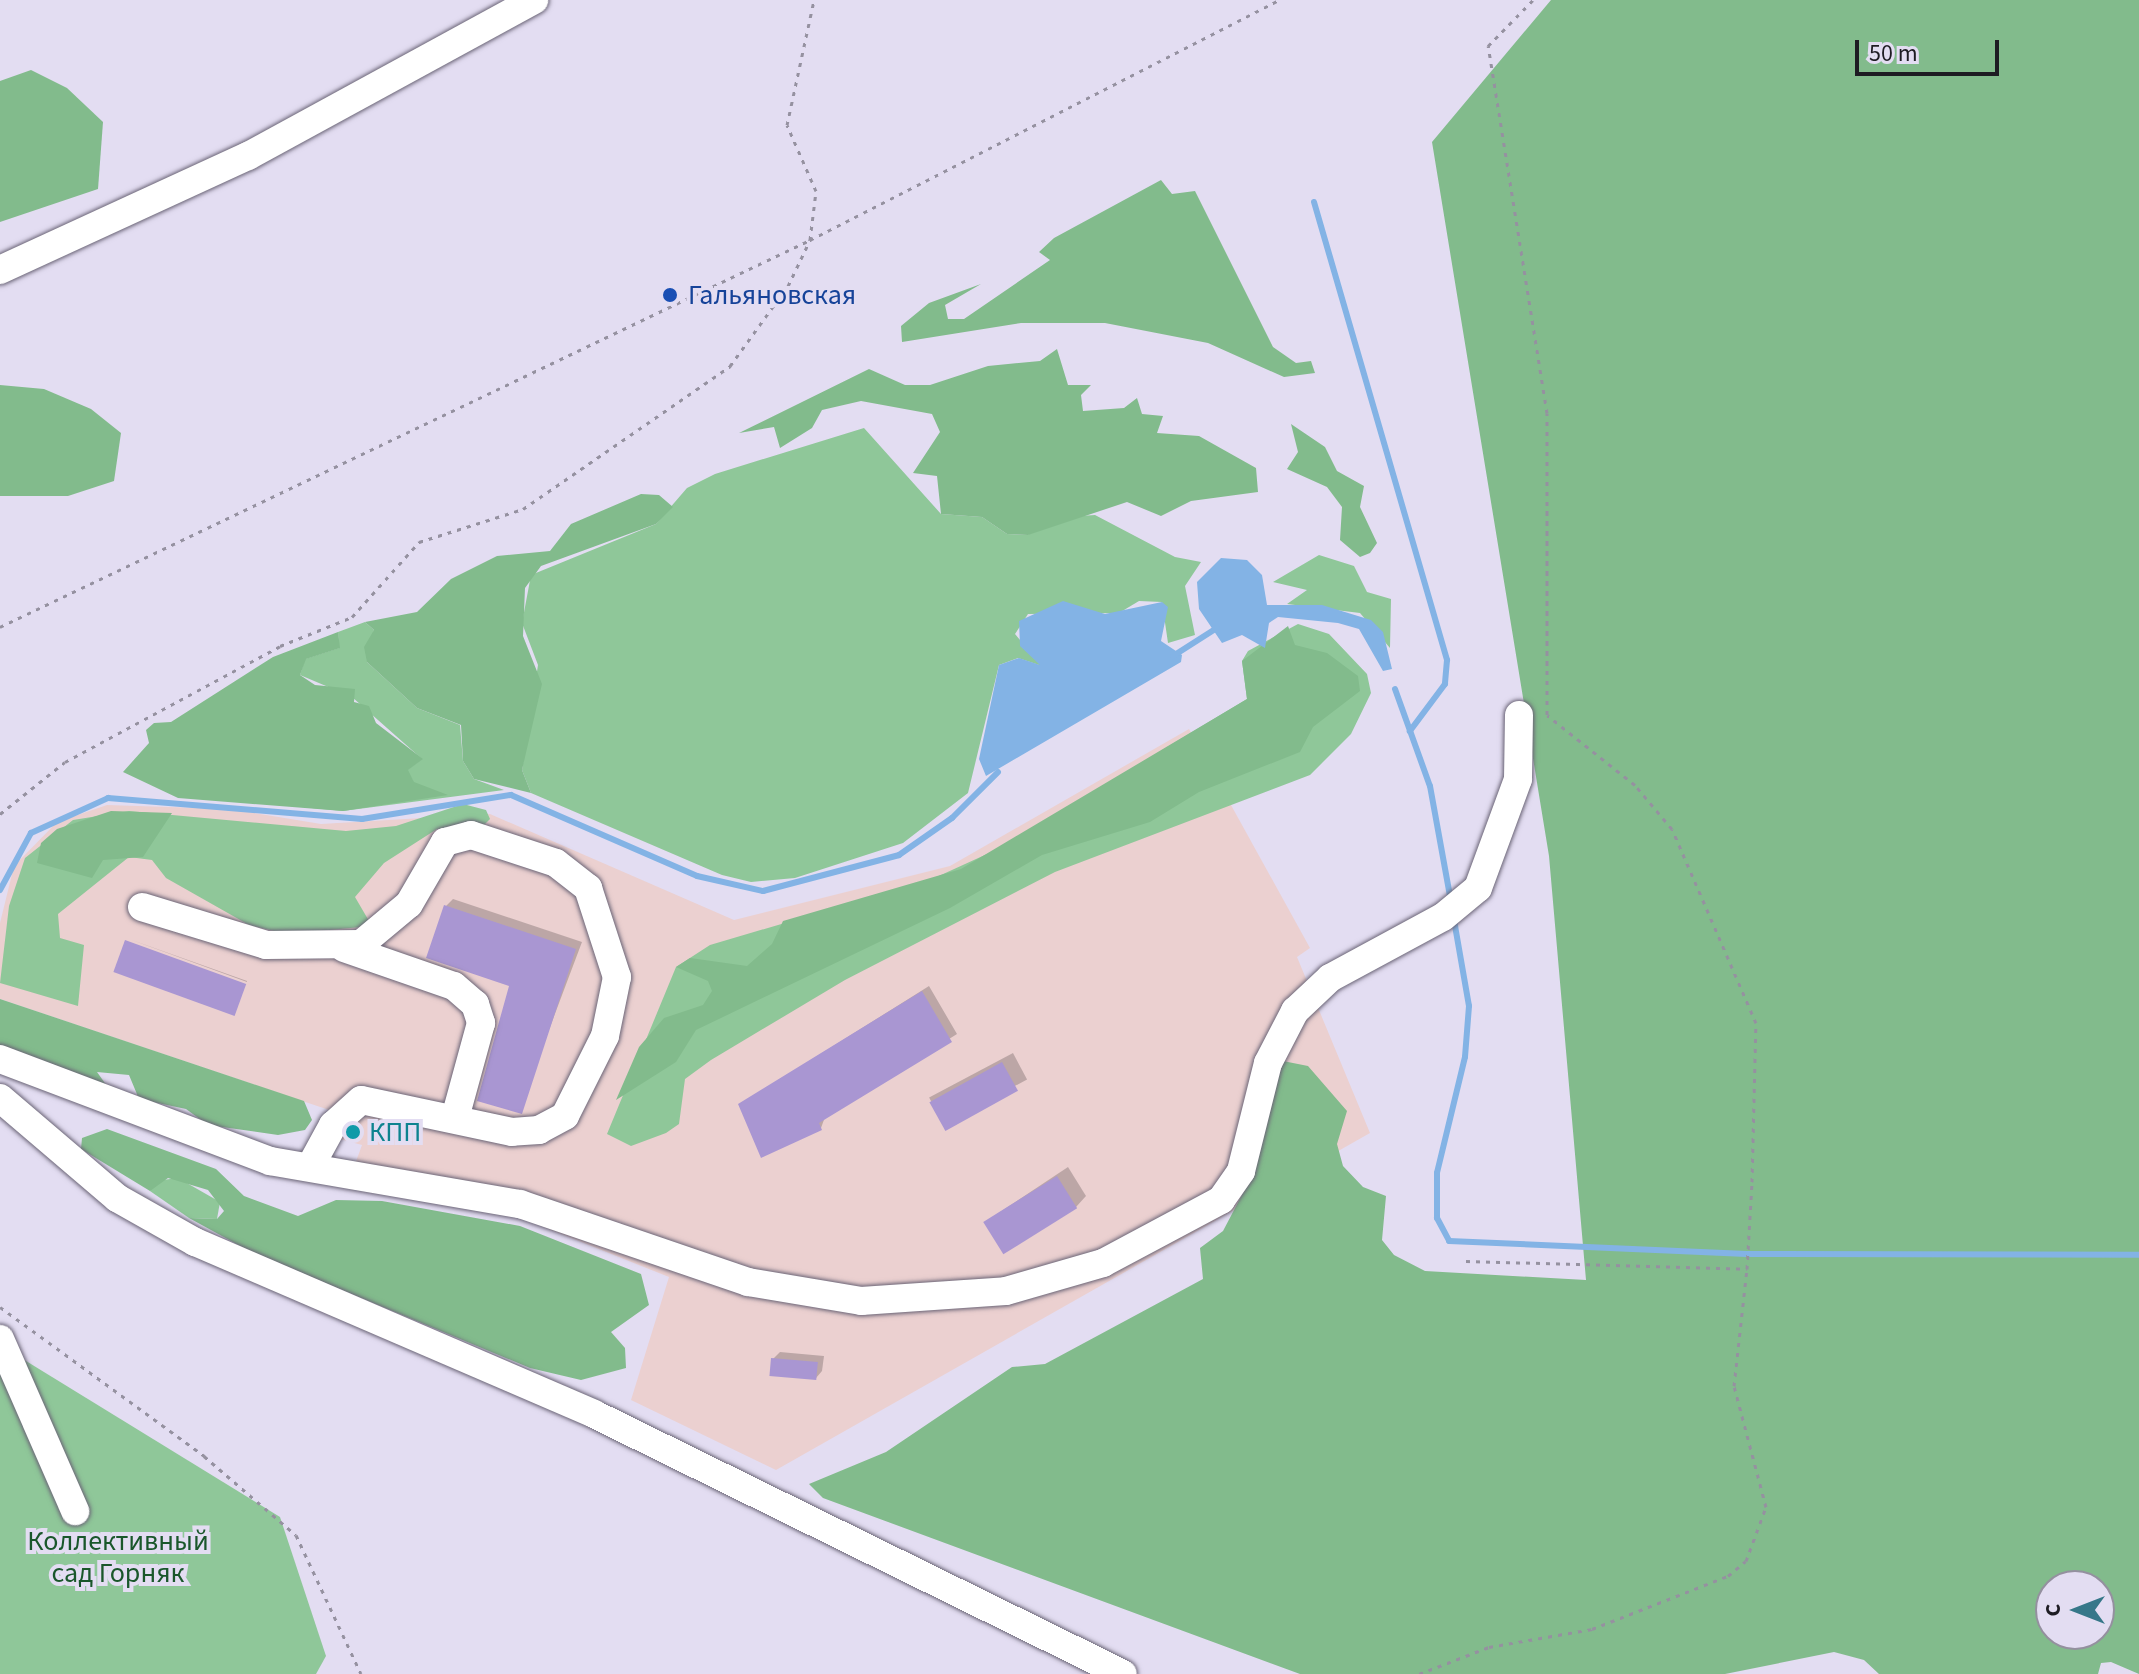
<!DOCTYPE html>
<meta charset="utf-8">
<style>
body{margin:0}
#map{position:relative;width:2139px;height:1674px;overflow:hidden;background:#e3ddf2;font-family:"Source Sans 3",sans-serif}
div>[style]{position:absolute}
.industrial>*{inset:0;background:#ebd0d0}
.green>*{inset:0;background:#8fc799}
.forest>*{inset:0;background:#82bb8c}
.water>*{inset:0;background:#83b3e5}
.shadow>*{inset:0;background:#0003;transform-origin:0 0}
.stream>*{height:6px;margin:-3px;padding:0 3px;transform-origin:3px;border-radius:3px;background:#83b3e5}
.building>*{inset:0;background:#a996d2;transform-origin:0 0}
.path>*{height:3px;margin-top:-1.5px;transform-origin:0;background:repeating-linear-gradient(90deg,#9591a0 0 4px,transparent 0 10px)}
.roads{filter:drop-shadow(0 0 2px #6a6476) drop-shadow(0 0 2px #6a6476)}
.minor>*{height:28px;margin:-14px;padding:0 14px;transform-origin:14px;border-radius:14px;background:#fff}
.dots>*{width:22px;height:22px;translate:-50% -50%;box-sizing:border-box;border:4px solid #e3ddf2;border-radius:50%}
span{translate:-50% -50%;white-space:nowrap;text-align:center;line-height:1.15;-webkit-text-stroke:8px #e3ddf2;paint-order:stroke}
.transit-label{font-size:28px;color:#164399}
.left{translate:0 -50%;text-align:left}
.culture-label{font-size:28px;color:#0d838f}
.park-label{font-size:28px;color:#1a572b}
.north{position:absolute;left:2035px;top:1570px;width:80px;height:80px;box-sizing:border-box;background:#e3ddf2;border:2px solid #94909f;border-radius:50%;rotate:270deg;font-size:22px;font-weight:700;line-height:32px;text-align:center;color:#1e1c23}
.north::after{content:'';display:block;margin:auto;width:28px;height:36px;background:#367789;clip-path:polygon(50% 0,100% 100%,50% 72%,0 100%)}
.scale{position:absolute;left:1855px;top:40px;width:144px;height:36px;box-sizing:border-box;border:4px solid #1e1c23;border-top:0;padding-left:10px;font-size:24px;line-height:28px;white-space:nowrap;color:#1e1c23;-webkit-text-stroke:6px #e3ddf2;paint-order:stroke}
</style>
<div id="map">
<div class="industrial">
<i style="clip-path:polygon(1189px 729px,1310px 948px,1297px 957px,1370px 1133px,776px 1470px,631px 1400px,669px 1277px,511px 1214px,347px 1186px,362px 1145px,340px 1139px,347px 1116px,0 999px,0 923px,14px 866px,57px 822px,107px 805px,230px 809px,321px 824px,490px 814px,734px 920px,950px 866px)"></i>
</div>
<div class="green">
<i style="clip-path:polygon(864px 428px,941px 514px,982px 517px,1007px 534px,1027px 535px,1065px 517px,1095px 515px,1175px 557px,1201px 562px,1185px 586px,1195px 635px,1168px 643px,1162px 602px,1139px 601px,1119px 613px,1028px 614px,1015px 634px,1042px 666px,1018px 658px,999px 665px,968px 793px,903px 843px,795px 878px,751px 882px,722px 875px,531px 793px,522px 770px,538px 665px,522px 623px,531px 575px,656px 524px,687px 488px,715px 474px)"></i>
<i style="clip-path:polygon(1319px 555px,1354px 566px,1367px 592px,1391px 599px,1390px 648px,1360px 613px,1287px 604px,1307px 590px,1273px 582px)"></i>
<i style="clip-path:polygon(365px 622px,374px 630px,367px 662px,417px 708px,460px 725px,463px 761px,474px 779px,504px 790px,343px 811px,208px 798px,413px 781px,407px 770px,422px 759px,352px 697px,300px 675px,305px 659px,339px 648px,338px 632px)"></i>
<i style="clip-path:polygon(1298px 624px,1329px 634px,1367px 674px,1371px 693px,1351px 734px,1310px 775px,1055px 872px,845px 980px,711px 1060px,685px 1079px,679px 1124px,666px 1133px,631px 1146px,607px 1134px,676px 967px,710px 945px,930px 880px,998px 849px,1247px 699px,1242px 661px,1248px 651px)"></i>
<i style="clip-path:polygon(463px 804px,486px 810px,490px 819px,482px 827px,437px 829px,384px 863px,355px 897px,369px 921px,361px 927px,287px 934px,249px 925px,166px 878px,152px 860px,129px 857px,58px 914px,60px 938px,84px 945px,78px 1006px,0 983px,9px 906px,25px 858px,73px 820px,129px 811px,346px 831px,396px 826px)"></i>
<i style="clip-path:polygon(178px 1178px,220px 1202px,217px 1219px,189px 1218px,150px 1191px,155px 1181px)"></i>
<i style="clip-path:polygon(0 1345px,280px 1517px,326px 1656px,316px 1674px,0 1674px)"></i>
</div>
<div class="forest">
<i style="clip-path:polygon(evenodd,1551px 0,2139px 0,2139px 1674px,2111px 1662px,2101px 1663px,2098px 1674px,1879px 1674px,1864px 1660px,1834px 1652px,1725px 1674px,1300px 1674px,823px 1498px,809px 1484px,886px 1452px,1012px 1367px,1045px 1364px,1203px 1279px,1200px 1248px,1223px 1231px,1254px 1172px,1283px 1061px,1308px 1066px,1347px 1111px,1337px 1144px,1343px 1166px,1363px 1187px,1386px 1196px,1382px 1240px,1394px 1255px,1425px 1271px,1586px 1280px,1549px 856px,1432px 142px,1551px 0,2051px 1586px,2099px 1586px,2099px 1634px,2051px 1634px,2051px 1586px)"></i>
<i style="clip-path:polygon(31px 70px,67px 88px,103px 122px,98px 189px,0 222px,0 81px)"></i>
<i style="clip-path:polygon(1161px 180px,1172px 194px,1195px 191px,1273px 347px,1296px 363px,1311px 361px,1315px 373px,1284px 377px,1208px 343px,1105px 323px,1021px 323px,902px 342px,901px 326px,929px 303px,981px 284px,945px 305px,948px 319px,964px 319px,1050px 260px,1039px 252px,1054px 238px)"></i>
<i style="clip-path:polygon(1057px 349px,1068px 385px,1091px 385px,1081px 395px,1083px 411px,1124px 408px,1137px 398px,1142px 414px,1163px 416px,1157px 433px,1199px 436px,1256px 468px,1258px 492px,1191px 501px,1161px 516px,1127px 502px,1028px 535px,1007px 534px,982px 517px,941px 514px,937px 476px,913px 473px,940px 432px,932px 414px,861px 401px,822px 410px,812px 428px,780px 448px,774px 427px,739px 433px,869px 369px,905px 385px,930px 385px,988px 366px,1040px 361px)"></i>
<i style="clip-path:polygon(0 385px,44px 389px,91px 409px,121px 433px,114px 481px,68px 496px,0 496px)"></i>
<i style="clip-path:polygon(1291px 424px,1325px 447px,1337px 471px,1364px 486px,1360px 507px,1377px 543px,1370px 553px,1360px 557px,1340px 540px,1342px 507px,1327px 487px,1287px 469px,1298px 452px)"></i>
<i style="clip-path:polygon(641px 494px,659px 495px,673px 507px,656px 524px,541px 566px,525px 588px,523px 636px,542px 684px,522px 770px,531px 793px,474px 779px,463px 761px,461px 725px,417px 708px,367px 662px,364px 647px,374px 630px,365px 622px,417px 612px,451px 579px,497px 556px,550px 551px,571px 524px)"></i>
<i style="clip-path:polygon(1288px 626px,1295px 645px,1327px 653px,1358px 676px,1360px 691px,1313px 727px,1300px 752px,1199px 792px,1150px 822px,1042px 855px,950px 908px,696px 1030px,676px 1062px,616px 1100px,639px 1047px,664px 1018px,703px 1005px,712px 991px,708px 981px,676px 967px,690px 958px,747px 966px,772px 944px,783px 921px,961px 869px,1247px 699px,1242px 661px)"></i>
<i style="clip-path:polygon(338px 632px,340px 648px,306px 659px,300px 675px,315px 685px,355px 689px,354px 702px,369px 706px,376px 723px,423px 759px,408px 770px,414px 782px,448px 795px,343px 811px,178px 798px,123px 772px,149px 743px,146px 730px,154px 723px,171px 722px,273px 657px)"></i>
<i style="clip-path:polygon(111px 811px,172px 813px,143px 857px,103px 860px,92px 878px,37px 863px,41px 843px,57px 829px)"></i>
<i style="clip-path:polygon(0 999px,304px 1101px,312px 1120px,305px 1130px,278px 1135px,208px 1125px,186px 1109px,139px 1099px,129px 1075px,97px 1072px,107px 1086px,0 1046px)"></i>
<i style="clip-path:polygon(107px 1129px,216px 1169px,244px 1196px,298px 1216px,336px 1200px,382px 1201px,520px 1226px,641px 1274px,649px 1305px,611px 1332px,625px 1348px,626px 1368px,581px 1380px,530px 1368px,253px 1253px,189px 1218px,217px 1219px,224px 1211px,208px 1190px,168px 1178px,150px 1191px,81px 1149px,82px 1138px)"></i>
</div>
<div class="water">
<i style="clip-path:polygon(1221px 558px,1247px 560px,1262px 575px,1267px 605px,1322px 605px,1371px 620px,1383px 632px,1392px 669px,1383px 671px,1359px 629px,1338px 623px,1278px 617px,1269px 623px,1265px 648px,1242px 635px,1222px 643px,1199px 609px,1197px 582px)"></i>
<i style="clip-path:polygon(1063px 601px,1105px 614px,1162px 602px,1168px 607px,1161px 641px,1182px 655px,1181px 662px,986px 776px,979px 759px,999px 665px,1019px 658px,1040px 665px,1020px 646px,1019px 621px)"></i>
</div>
<div class="shadow">
<i style="clip-path:polygon(453px 899px,582px 942px,518px 1112px,511px 985px,446px 906px)"></i>
<i style="clip-path:polygon(129px 939px,247px 981px,247px 982px)"></i>
<i style="clip-path:polygon(929px 986px,957px 1034px,825px 1117px,821px 1128px,762px 1155px,741px 1104px)"></i>
<i style="left:1013px;top:1053px;width:30px;height:95px;rotate:62deg"></i>
<i style="clip-path:polygon(1068px 1167px,1086px 1196px,1076px 1207px,985px 1222px)"></i>
<i style="clip-path:polygon(780px 1352px,824px 1356px,822px 1371px,816px 1378px,773px 1359px)"></i>
</div>
<div class="stream">
<i style="left:1314px;top:202px;width:477px;rotate:73.8deg"></i>
<i style="left:1447px;top:660px;width:24px;rotate:95deg"></i>
<i style="left:1445px;top:684px;width:59px;rotate:126.7deg"></i>
<i style="left:1173px;top:656px;width:52px;rotate:-32.5deg"></i>
<i style="left:1395px;top:689px;width:103px;rotate:70.2deg"></i>
<i style="left:1430px;top:786px;width:117px;rotate:79.7deg"></i>
<i style="left:0;top:890px;width:65px;rotate:-61.5deg"></i>
<i style="left:31px;top:833px;width:85px;rotate:-24.4deg"></i>
<i style="left:108px;top:798px;width:255px;rotate:4.7deg"></i>
<i style="left:362px;top:819px;width:151px;rotate:-9.2deg"></i>
<i style="left:511px;top:795px;width:203px;rotate:23.5deg"></i>
<i style="left:697px;top:876px;width:68px;rotate:12.8deg"></i>
<i style="left:763px;top:891px;width:141px;rotate:-14.8deg"></i>
<i style="left:899px;top:855px;width:65px;rotate:-34.9deg"></i>
<i style="left:952px;top:818px;width:65px;rotate:-45deg"></i>
<i style="left:1454px;top:920px;width:87px;rotate:80.1deg"></i>
<i style="left:1469px;top:1006px;width:51px;rotate:94.5deg"></i>
<i style="left:1465px;top:1057px;width:119px;rotate:103.6deg"></i>
<i style="left:1437px;top:1173px;width:45px;rotate:90deg"></i>
<i style="left:1437px;top:1218px;width:26px;rotate:62deg"></i>
<i style="left:1449px;top:1241px;width:298px;rotate:2.5deg"></i>
<i style="left:1747px;top:1254px;width:392px;rotate:0.1deg"></i>
</div>
<div class="building">
<i style="clip-path:polygon(444px 905px,576px 949px,522px 1114px,477px 1101px,509px 986px,426px 958px)"></i>
<i style="left:125px;top:940px;width:129px;height:34px;rotate:20deg"></i>
<i style="clip-path:polygon(922px 991px,952px 1042px,819px 1123px,822px 1130px,761px 1158px,738px 1104px)"></i>
<i style="left:1002px;top:1062px;width:33px;height:83px;rotate:61deg"></i>
<i style="left:1057px;top:1176px;width:38px;height:87px;rotate:58deg"></i>
<i style="left:771px;top:1358px;width:47px;height:18px;rotate:5deg"></i>
</div>
<div class="path">
<i style="left:0;top:627px;width:898px;rotate:-25.54deg"></i>
<i style="left:810px;top:240px;width:527px;rotate:-27.1deg"></i>
<i style="left:0;top:814px;width:83px;rotate:-38.7deg"></i>
<i style="left:65px;top:762px;width:244px;rotate:-28.3deg"></i>
<i style="left:280px;top:646px;width:78px;rotate:-21.9deg"></i>
<i style="left:352px;top:617px;width:101px;rotate:-48.2deg"></i>
<i style="left:419px;top:542px;width:109px;rotate:-17.6deg"></i>
<i style="left:523px;top:509px;width:252px;rotate:-34.6deg"></i>
<i style="left:730px;top:366px;width:99px;rotate:-54.1deg"></i>
<i style="left:788px;top:286px;width:51px;rotate:-64.4deg"></i>
<i style="left:810px;top:240px;width:49px;rotate:-83deg"></i>
<i style="left:816px;top:191px;width:72px;rotate:-113.7deg"></i>
<i style="left:787px;top:125px;width:128px;rotate:-77.8deg"></i>
<i style="left:1466px;top:1261px;width:281px;rotate:1.6deg"></i>
<i style="left:1747px;top:1269px;width:87px;rotate:-86.7deg"></i>
<i style="left:1752px;top:1182px;width:159px;rotate:-88.6deg"></i>
<i style="left:1756px;top:1023px;width:211px;rotate:-113.4deg"></i>
<i style="left:1672px;top:829px;width:57px;rotate:-130.1deg"></i>
<i style="left:1635px;top:785px;width:112px;rotate:-141.5deg"></i>
<i style="left:1547px;top:715px;width:302px;rotate:-90deg"></i>
<i style="left:1547px;top:413px;width:372px;rotate:-99.1deg"></i>
<i style="left:1488px;top:46px;width:64px;rotate:-45.6deg"></i>
<i style="left:0;top:1307px;width:253px;rotate:36.1deg"></i>
<i style="left:204px;top:1456px;width:121px;rotate:40.7deg"></i>
<i style="left:296px;top:1535px;width:153px;rotate:64.9deg"></i>
<i style="left:1419px;top:1674px;width:75px;rotate:-21.1deg"></i>
<i style="left:1489px;top:1647px;width:105px;rotate:-9.9deg"></i>
<i style="left:1592px;top:1629px;width:146px;rotate:-21.3deg"></i>
<i style="left:1728px;top:1576px;width:23px;rotate:-40deg"></i>
<i style="left:1746px;top:1561px;width:58px;rotate:-69.7deg"></i>
<i style="left:1766px;top:1507px;width:125px;rotate:-104.8deg"></i>
<i style="left:1734px;top:1386px;width:118px;rotate:-83.7deg"></i>
</div>
<div class="roads">
<div class="minor">
<i style="left:0;top:270px;width:273px;rotate:-24.7deg"></i>
<i style="left:248px;top:156px;width:326px;rotate:-28.6deg"></i>
<i style="left:142px;top:907px;width:130px;rotate:17deg"></i>
<i style="left:266px;top:945px;width:95px;rotate:-0.6deg"></i>
<i style="left:361px;top:944px;width:62px;rotate:-39.8deg"></i>
<i style="left:409px;top:904px;width:72px;rotate:-59.9deg"></i>
<i style="left:445px;top:842px;width:27px;rotate:-15deg"></i>
<i style="left:471px;top:835px;width:89px;rotate:18.2deg"></i>
<i style="left:556px;top:863px;width:41px;rotate:38deg"></i>
<i style="left:588px;top:888px;width:94px;rotate:72deg"></i>
<i style="left:617px;top:977px;width:60px;rotate:101.5deg"></i>
<i style="left:605px;top:1036px;width:89px;rotate:116.6deg"></i>
<i style="left:565px;top:1116px;width:30px;rotate:152deg"></i>
<i style="left:539px;top:1130px;width:27px;rotate:176deg"></i>
<i style="left:512px;top:1132px;width:154px;rotate:-168deg"></i>
<i style="left:361px;top:1100px;width:38px;rotate:138deg"></i>
<i style="left:333px;top:1125px;width:48px;rotate:118.7deg"></i>
<i style="left:344px;top:948px;width:116px;rotate:19.1deg"></i>
<i style="left:454px;top:986px;width:28px;rotate:41deg"></i>
<i style="left:475px;top:1004px;width:20px;rotate:72deg"></i>
<i style="left:481px;top:1023px;width:98px;rotate:105.3deg"></i>
<i style="left:0;top:1059px;width:289px;rotate:20.7deg"></i>
<i style="left:270px;top:1161px;width:254px;rotate:9.8deg"></i>
<i style="left:520px;top:1204px;width:241px;rotate:18.9deg"></i>
<i style="left:748px;top:1282px;width:115px;rotate:9.5deg"></i>
<i style="left:861px;top:1301px;width:145px;rotate:-3.9deg"></i>
<i style="left:1006px;top:1291px;width:101px;rotate:-16.1deg"></i>
<i style="left:1103px;top:1263px;width:134px;rotate:-28.1deg"></i>
<i style="left:1221px;top:1200px;width:35px;rotate:-55deg"></i>
<i style="left:1241px;top:1171px;width:111px;rotate:-76deg"></i>
<i style="left:1268px;top:1063px;width:59px;rotate:-62.6deg"></i>
<i style="left:1295px;top:1011px;width:48px;rotate:-43.3deg"></i>
<i style="left:1330px;top:978px;width:128px;rotate:-28.4deg"></i>
<i style="left:1443px;top:917px;width:45px;rotate:-39.6deg"></i>
<i style="left:1478px;top:888px;width:116px;rotate:-69.8deg"></i>
<i style="left:1518px;top:779px;width:64px;rotate:-89.1deg"></i>
<i style="left:0;top:1098px;width:154px;rotate:40.5deg"></i>
<i style="left:117px;top:1198px;width:90px;rotate:29.4deg"></i>
<i style="left:195px;top:1242px;width:434px;rotate:23.3deg"></i>
<i style="left:594px;top:1414px;width:589px;rotate:26.17deg"></i>
<i style="left:0;top:1339px;width:188px;rotate:66.4deg"></i>
</div>
</div>
<div class="dots">
<i style="left:670px;top:295px;background:#1a4fb4"></i>
<i style="left:353px;top:1132px;background:#0f9aa8"></i>
</div>
<div class="transit-label">
<span class="left" style="left:688px;top:295px">Гальяновская</span>
</div>
<div class="culture-label">
<span class="left" style="left:369px;top:1132px">КПП</span>
</div>
<div class="park-label">
<span style="left:118px;top:1557px">Коллективный<br>сад Горняк</span>
</div>
<div class="north">С</div>
<div class="scale">50 m</div>
</div>
